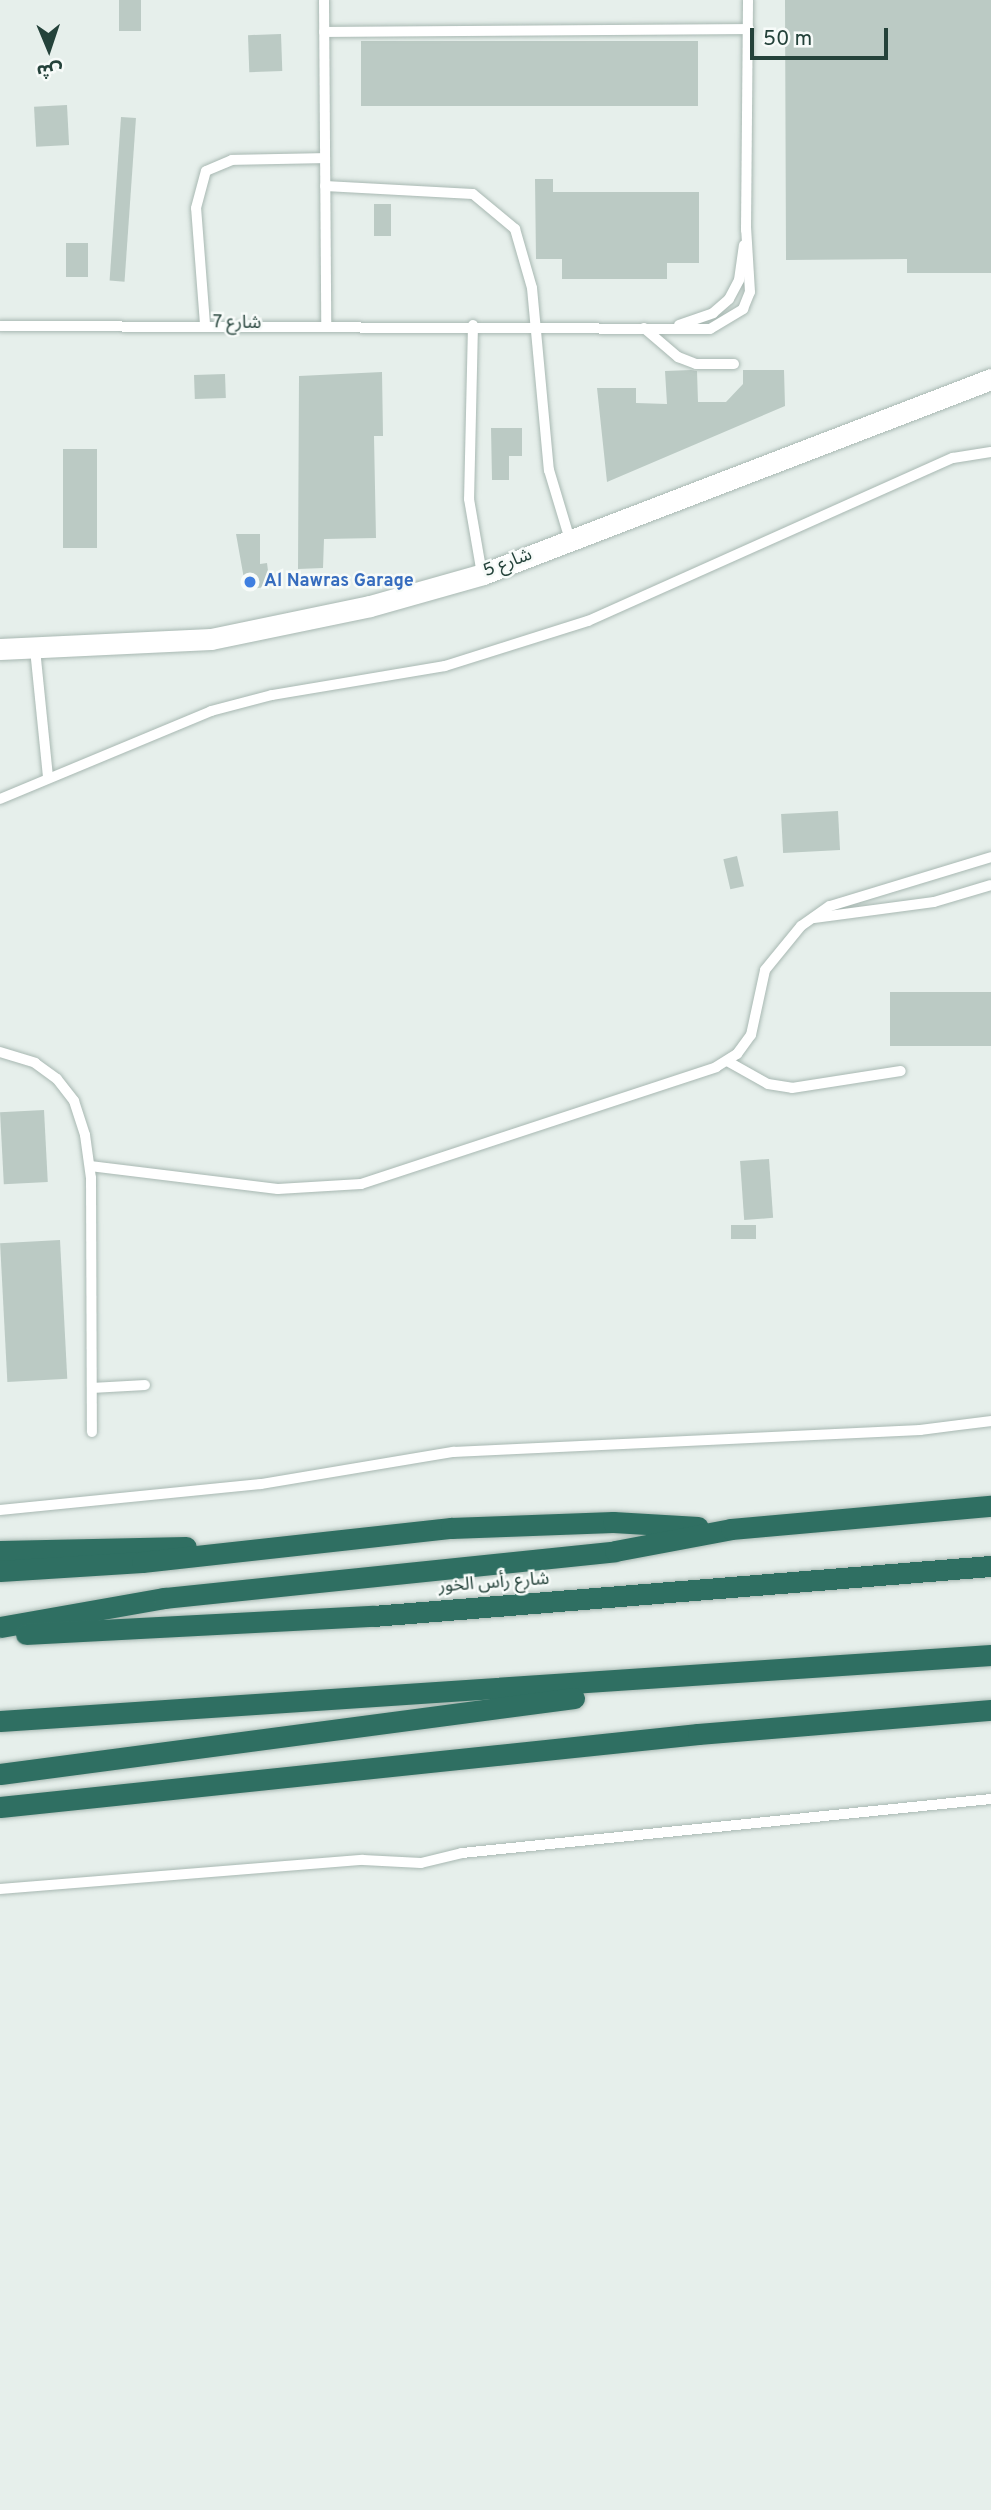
<!DOCTYPE html>
<meta charset="utf-8">
<style>
body{margin:0}
#map{position:relative;width:991px;height:2510px;overflow:hidden;background:#e6efeb;font-family:Overpass,"Noto Sans Arabic",sans-serif}
div>[style]{position:absolute}
.building>*{inset:0;background:#bbcac4;transform-origin:0 0}
.roads{filter:drop-shadow(0 0 2px #a8b8b2) drop-shadow(0 0 2px #a8b8b2)}
.lane>*{height:10px;margin:-5px;padding:0 5px;transform-origin:5px;border-radius:5px;background:#fff}
.secondary>*{height:21px;margin:-10.5px;padding:0 10.5px;transform-origin:10.5px;border-radius:10.5px;background:#fff}
.highway>*{height:21px;margin:-10.5px;padding:0 10.5px;transform-origin:10.5px;border-radius:10.5px;background:#2f6f62}
.dots>*{width:19px;height:19px;translate:-50% -50%;box-sizing:border-box;border:4px solid #f7fbf9;border-radius:50%}
span{translate:-50% -50%;white-space:nowrap;text-align:center;line-height:1.15;-webkit-text-stroke:5px #f7fbf9;paint-order:stroke}
.street-label{font-size:18px;color:#24423a}
.shop-label{font-size:18px;color:#366cbe;font-weight:700}
.left{translate:0 -50%;text-align:left}
.north{position:absolute;left:14px;top:14px;width:70px;height:70px;-webkit-text-stroke:5px #f7fbf9;paint-order:stroke;rotate:178deg;font-size:19px;font-weight:700;line-height:28px;text-align:center;color:#24423a}
.north::after{content:'';display:block;margin:auto;width:24px;height:32px;background:#24423a;clip-path:polygon(50% 0,100% 100%,50% 72%,0 100%)}
.scale{position:absolute;left:750px;top:28px;width:138px;height:32px;box-sizing:border-box;border:4px solid #24423a;border-top:0;padding-left:9px;font-size:21px;line-height:24px;white-space:nowrap;color:#24423a;-webkit-text-stroke:5px #f7fbf9;paint-order:stroke}
</style>
<div id="map">
<div class="building">
<i style="left:119px;top:0;width:22px;height:31px"></i>
<i style="clip-path:polygon(785px 0,991px 0,991px 273px,907px 273px,907px 259px,786px 260px)"></i>
<i style="left:281px;top:34px;width:37px;height:33px;rotate:88deg"></i>
<i style="left:698px;top:41px;width:65px;height:337px;rotate:90deg"></i>
<i style="left:67px;top:105px;width:40px;height:33px;rotate:87deg"></i>
<i style="left:121px;top:117px;width:15px;height:164px;rotate:4deg"></i>
<i style="clip-path:polygon(535px 179px,553px 179px,553px 192px,699px 192px,699px 263px,667px 263px,667px 279px,562px 279px,562px 259px,536px 259px)"></i>
<i style="left:374px;top:204px;width:17px;height:32px"></i>
<i style="left:66px;top:243px;width:22px;height:34px"></i>
<i style="clip-path:polygon(691px 370px,697px 371px,698px 402px,726px 402px,743px 384px,743px 370px,784px 370px,785px 406px,607px 482px,597px 388px,636px 388px,636px 403px,667px 404px,665px 371px)"></i>
<i style="clip-path:polygon(382px 372px,383px 436px,374px 436px,376px 538px,324px 539px,323px 568px,298px 569px,299px 376px)"></i>
<i style="left:225px;top:374px;width:24px;height:31px;rotate:88deg"></i>
<i style="clip-path:polygon(491px 428px,522px 428px,522px 456px,509px 456px,509px 480px,492px 480px)"></i>
<i style="left:63px;top:449px;width:34px;height:99px"></i>
<i style="clip-path:polygon(236px 534px,260px 534px,260px 564px,267px 563px,270px 586px,246px 590px)"></i>
<i style="left:838px;top:811px;width:39px;height:57px;rotate:87deg"></i>
<i style="left:737px;top:856px;width:31px;height:14px;rotate:77deg"></i>
<i style="left:991px;top:992px;width:54px;height:101px;rotate:90deg"></i>
<i style="left:44px;top:1110px;width:72px;height:44px;rotate:87deg"></i>
<i style="left:769px;top:1159px;width:59px;height:29px;rotate:86deg"></i>
<i style="left:756px;top:1225px;width:14px;height:25px;rotate:90deg"></i>
<i style="left:60px;top:1240px;width:139px;height:60px;rotate:87deg"></i>
</div>
<div class="roads">
<div class="lane">
<i style="left:324px;top:0;width:325px;rotate:89.6deg"></i>
<i style="left:324px;top:32px;width:425px;rotate:-0.4deg"></i>
<i style="left:325px;top:186px;width:148px;rotate:3.1deg"></i>
<i style="left:473px;top:194px;width:55px;rotate:39.8deg"></i>
<i style="left:515px;top:229px;width:61px;rotate:73.9deg"></i>
<i style="left:532px;top:288px;width:183px;rotate:84.7deg"></i>
<i style="left:549px;top:470px;width:73px;rotate:73.3deg"></i>
<i style="left:746px;top:230px;width:230px;rotate:-89.5deg"></i>
<i style="left:205px;top:324px;width:116px;rotate:-94.4deg"></i>
<i style="left:196px;top:208px;width:38px;rotate:-75deg"></i>
<i style="left:206px;top:171px;width:28px;rotate:-23deg"></i>
<i style="left:232px;top:160px;width:92px;rotate:-1.2deg"></i>
<i style="left:473px;top:325px;width:174px;rotate:91.3deg"></i>
<i style="left:469px;top:499px;width:76px;rotate:80.2deg"></i>
<i style="left:679px;top:325px;width:36px;rotate:-19deg"></i>
<i style="left:713px;top:313px;width:21px;rotate:-41deg"></i>
<i style="left:729px;top:299px;width:21px;rotate:-62deg"></i>
<i style="left:739px;top:280px;width:35px;rotate:-82deg"></i>
<i style="left:0;top:326px;width:710px;rotate:0.24deg"></i>
<i style="left:710px;top:329px;width:39px;rotate:-31deg"></i>
<i style="left:743px;top:309px;width:18px;rotate:-68deg"></i>
<i style="left:750px;top:292px;width:65px;rotate:-93.5deg"></i>
<i style="left:644px;top:328px;width:45px;rotate:40.5deg"></i>
<i style="left:678px;top:357px;width:19px;rotate:21deg"></i>
<i style="left:696px;top:364px;width:38px"></i>
<i style="left:35px;top:649px;width:128px;rotate:84.2deg"></i>
<i style="left:0;top:799px;width:229px;rotate:-22.6deg"></i>
<i style="left:211px;top:711px;width:63px;rotate:-14.7deg"></i>
<i style="left:272px;top:695px;width:175px;rotate:-9.5deg"></i>
<i style="left:445px;top:666px;width:150px;rotate:-17.5deg"></i>
<i style="left:588px;top:621px;width:400px;rotate:-24.1deg"></i>
<i style="left:953px;top:458px;width:38px;rotate:-9deg"></i>
<i style="left:814px;top:918px;width:121px;rotate:-7.6deg"></i>
<i style="left:934px;top:902px;width:59px;rotate:-16.6deg"></i>
<i style="left:0;top:1052px;width:37px;rotate:17deg"></i>
<i style="left:35px;top:1063px;width:27px;rotate:36deg"></i>
<i style="left:57px;top:1079px;width:28px;rotate:52deg"></i>
<i style="left:74px;top:1101px;width:36px;rotate:72deg"></i>
<i style="left:85px;top:1135px;width:43px;rotate:82.1deg"></i>
<i style="left:91px;top:1178px;width:254px;rotate:89.8deg"></i>
<i style="left:727px;top:1061px;width:47px;rotate:29.3deg"></i>
<i style="left:768px;top:1084px;width:24px;rotate:9deg"></i>
<i style="left:792px;top:1088px;width:110px;rotate:-8.9deg"></i>
<i style="left:90px;top:1166px;width:189px;rotate:7deg"></i>
<i style="left:278px;top:1189px;width:83px;rotate:-3.4deg"></i>
<i style="left:361px;top:1184px;width:374px;rotate:-18.2deg"></i>
<i style="left:716px;top:1067px;width:25px;rotate:-32deg"></i>
<i style="left:737px;top:1054px;width:24px;rotate:-54deg"></i>
<i style="left:751px;top:1035px;width:66px;rotate:-77.8deg"></i>
<i style="left:765px;top:970px;width:57px;rotate:-50.7deg"></i>
<i style="left:801px;top:926px;width:35px;rotate:-35deg"></i>
<i style="left:830px;top:906px;width:168px;rotate:-16.9deg"></i>
<i style="left:92px;top:1388px;width:53px;rotate:-3.2deg"></i>
<i style="left:0;top:1510px;width:262px;rotate:-5.7deg"></i>
<i style="left:261px;top:1484px;width:195px;rotate:-9.5deg"></i>
<i style="left:453px;top:1452px;width:468px;rotate:-2.7deg"></i>
<i style="left:920px;top:1430px;width:72px;rotate:-7.2deg"></i>
<i style="left:0;top:1889px;width:364px;rotate:-4.6deg"></i>
<i style="left:363px;top:1860px;width:58px;rotate:3deg"></i>
<i style="left:421px;top:1863px;width:42px;rotate:-13.7deg"></i>
<i style="left:462px;top:1853px;width:532px;rotate:-5.83deg"></i>
</div>
<div class="secondary">
<i style="left:0;top:649px;width:211px;rotate:-2.7deg"></i>
<i style="left:211px;top:639px;width:162px;rotate:-11.7deg"></i>
<i style="left:370px;top:606px;width:117px;rotate:-15.8deg"></i>
<i style="left:483px;top:574px;width:544px;rotate:-21deg"></i>
</div>
<div class="highway">
<i style="left:0;top:1551px;width:186px;rotate:-1.2deg"></i>
<i style="left:0;top:1571px;width:142px;rotate:-3.6deg"></i>
<i style="left:142px;top:1562px;width:311px;rotate:-6.3deg"></i>
<i style="left:451px;top:1528px;width:162px;rotate:-2.1deg"></i>
<i style="left:613px;top:1522px;width:85px;rotate:3.4deg"></i>
<i style="left:0;top:1627px;width:167px;rotate:-10deg"></i>
<i style="left:164px;top:1598px;width:453px;rotate:-5.9deg"></i>
<i style="left:615px;top:1551px;width:118px;rotate:-10.7deg"></i>
<i style="left:731px;top:1529px;width:261px;rotate:-5.1deg"></i>
<i style="left:26px;top:1634px;width:347px;rotate:-3deg"></i>
<i style="left:373px;top:1616px;width:620px;rotate:-4.63deg"></i>
<i style="left:0;top:1721px;width:993px;rotate:-3.81deg"></i>
<i style="left:0;top:1774px;width:579px;rotate:-7.54deg"></i>
<i style="left:0;top:1807px;width:702px;rotate:-5.97deg"></i>
<i style="left:698px;top:1734px;width:294px;rotate:-4.7deg"></i>
</div>
</div>
<div class="dots">
<i style="left:250px;top:582px;background:#3f7fe0"></i>
</div>
<div class="street-label">
<span style="left:237px;top:324px;rotate:1deg">شارع 7</span>
<span style="left:508px;top:564px;rotate:-21deg">شارع 5</span>
<span style="left:494px;top:1584px;rotate:-4deg">شارع رأس الخور</span>
</div>
<div class="shop-label">
<span class="left" style="left:264px;top:582px">Al Nawras Garage</span>
</div>
<div class="north">ش</div>
<div class="scale">50 m</div>
</div>
